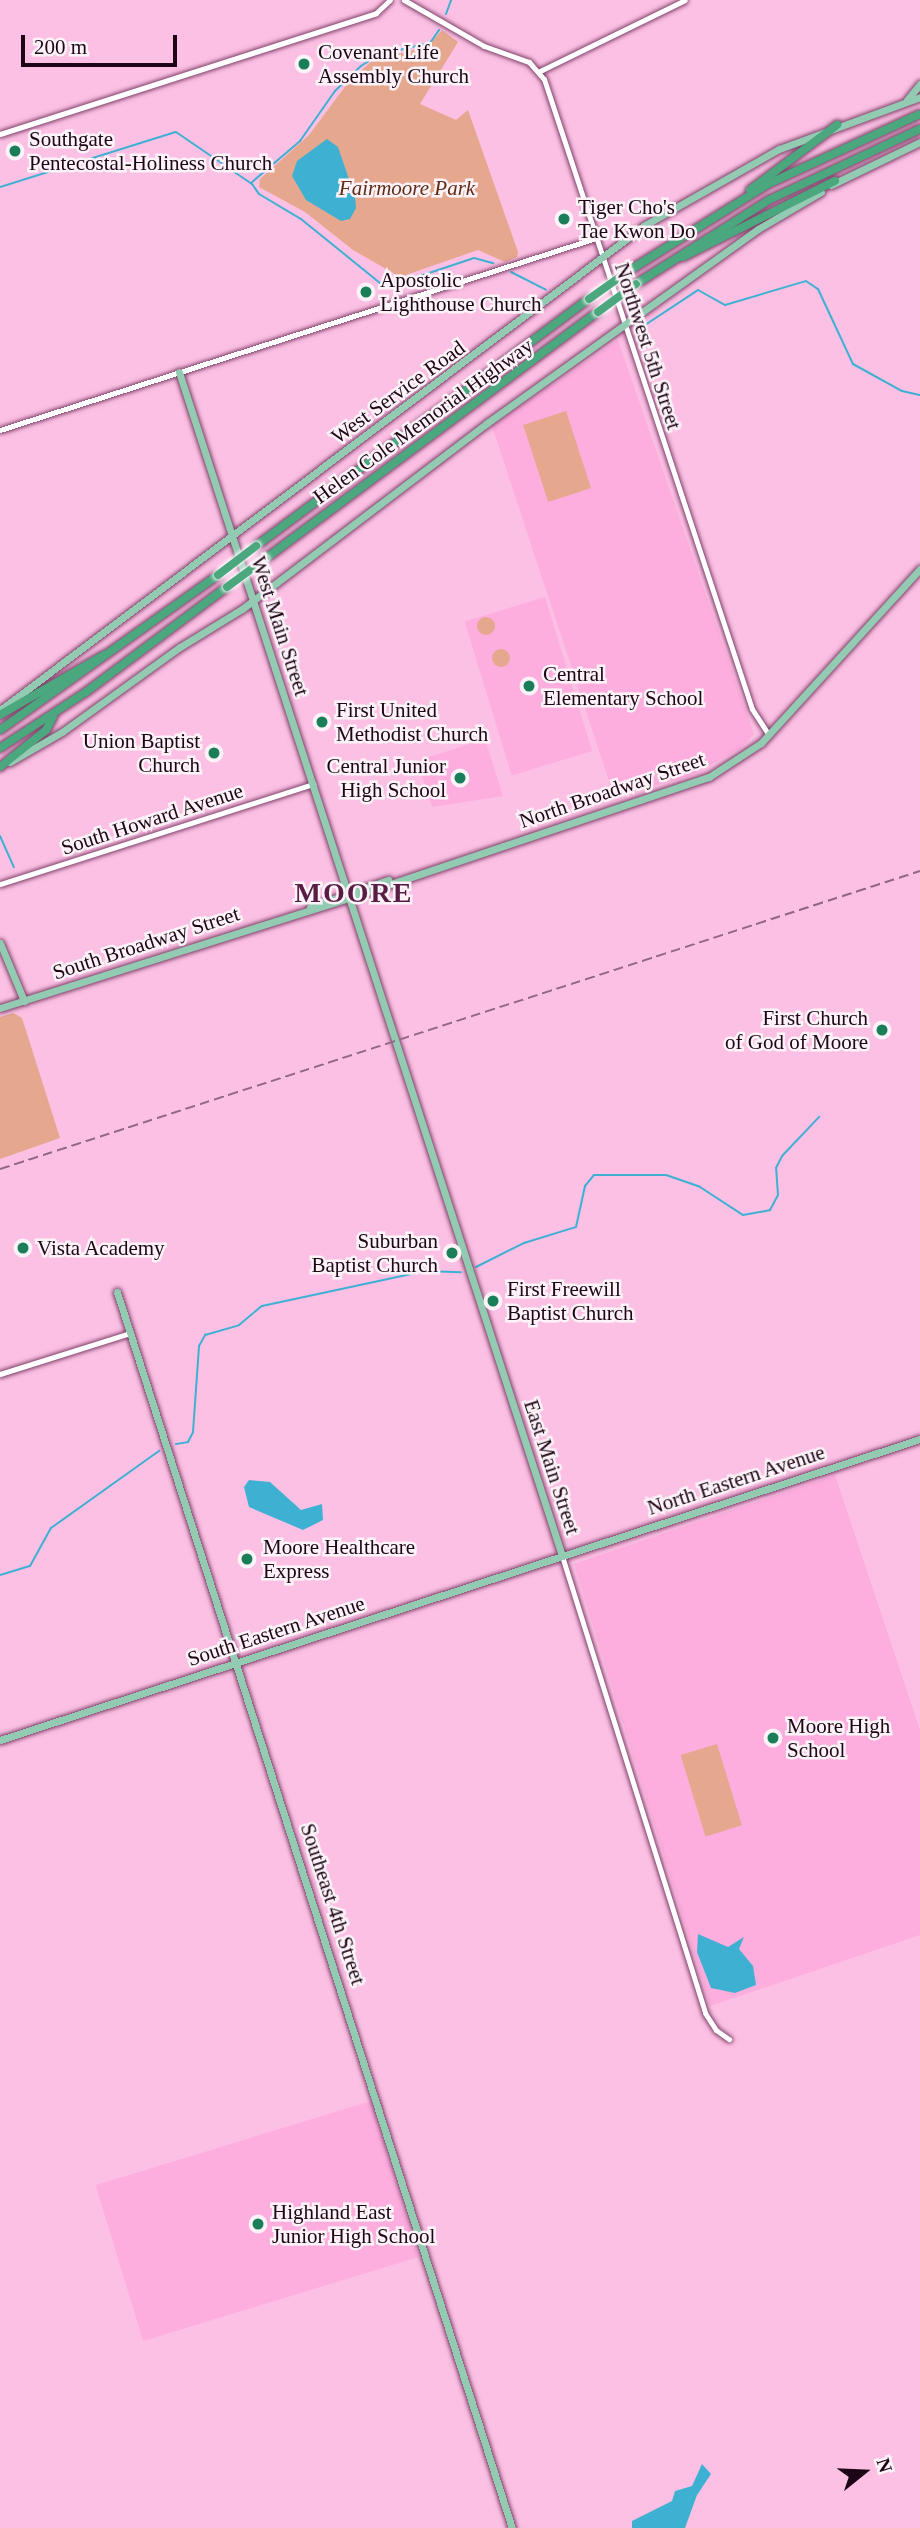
<!DOCTYPE html>
<style>
body{margin:0}
#map{position:relative;width:920px;height:2528px;overflow:hidden;background:#fcc0e4;font-family:"Times New Roman",serif}
div>[style]{position:absolute}
.built>*{inset:0;background:#fdadde;transform-origin:0 0}
.green>*{inset:0;background:#e5a78e;transform-origin:0 0}
.round{border-radius:50%}
.water>*{inset:0;background:#3eb1d3}
.stream>*{height:2px;margin:-1px;padding:0 1px;transform-origin:1px;border-radius:1px;background:#3eb1d3}
.roads{filter:drop-shadow(0 0 2px #80416a) drop-shadow(0 0 2px #80416a)}
.minor>*{height:5px;margin:-2.5px;padding:0 2.5px;transform-origin:2.5px;border-radius:2.5px;background:#fff}
.major>*{height:7px;margin:-3.5px;padding:0 3.5px;transform-origin:3.5px;border-radius:3.5px;background:#92cab2}
.highway>*{height:8px;margin:-4px;padding:0 4px;transform-origin:4px;border-radius:4px;background:#4aa77e}
.rail>*{height:2px;margin-top:-1px;transform-origin:0;background:repeating-linear-gradient(90deg,#926782 0 10px,transparent 0 15px)}
.bridges{filter:drop-shadow(0 0 2px #fff) drop-shadow(0 0 2px #fff)}
.highway-bridge>*{height:8px;margin:-4px;padding:0 4px;transform-origin:4px;border-radius:4px;background:#4aa77e}
.dots>*{width:19px;height:19px;translate:-50% -50%;box-sizing:border-box;border:4px solid #fbf3f8;border-radius:50%}
span{translate:-50% -50%;white-space:nowrap;text-align:center;line-height:1.15;-webkit-text-stroke:5px #fbf3f8;paint-order:stroke}
.poi-label{font-size:21px;color:#1d0515}
.left{translate:0 -50%;text-align:left}
.right{translate:-100% -50%;text-align:right}
.park-label{font-size:21px;color:#612c15;font-style:italic}
.street-label{font-size:21px;color:#1d0515}
.district-label{font-size:28px;color:#581c45;font-weight:700;letter-spacing:2px}
.north{position:absolute;left:829px;top:2437px;width:70px;height:70px;-webkit-text-stroke:5px #fbf3f8;paint-order:stroke;rotate:72deg;font-size:19px;font-weight:700;line-height:28px;text-align:center;color:#1d0515}
.north::after{content:'';display:block;margin:auto;width:24px;height:32px;background:#1d0515;clip-path:polygon(50% 0,100% 100%,50% 72%,0 100%)}
.scale{position:absolute;left:21px;top:35px;width:156px;height:32px;box-sizing:border-box;border:4px solid #1d0515;border-top:0;padding-left:9px;font-size:21px;line-height:24px;white-space:nowrap;color:#1d0515;-webkit-text-stroke:5px #fbf3f8;paint-order:stroke}
</style>
<div id="map">
<div class="built">
<i style="clip-path:polygon(618px 340px,754px 734px,741px 748px,691px 776px,614px 796px,492px 426px)"></i>
<i style="left:545px;top:597px;width:161px;height:84px;rotate:73deg"></i>
<i style="clip-path:polygon(485px 739px,503px 796px,432px 807px,417px 761px)"></i>
<i style="clip-path:polygon(835px 1475px,920px 1730px,920px 1935px,710px 2006px,574px 1564px)"></i>
<i style="left:371px;top:2101px;width:163px;height:288px;rotate:73deg"></i>
</div>
<div class="green">
<i style="clip-path:polygon(442px 30px,458px 42px,420px 104px,456px 120px,468px 110px,518px 252px,517px 257px,505px 262px,478px 250px,400px 277px,353px 250px,305px 212px,259px 187px,260px 179px,309px 135px,350px 80px,372px 61px,428px 46px)"></i>
<i style="left:566px;top:411px;width:81px;height:45px;rotate:72deg"></i>
<i class="round" style="left:477px;top:617px;width:18px;height:18px"></i>
<i class="round" style="left:492px;top:649px;width:18px;height:18px"></i>
<i style="clip-path:polygon(13px 1013px,22px 1018px,60px 1138px,0 1159px,0 1017px)"></i>
<i style="left:717px;top:1744px;width:85px;height:38px;rotate:73deg"></i>
</div>
<div class="water">
<i style="clip-path:polygon(327px 139px,338px 147px,355px 197px,356px 208px,350px 219px,341px 221px,306px 200px,292px 176px,297px 161px)"></i>
<i style="clip-path:polygon(249px 1480px,270px 1482px,301px 1510px,322px 1504px,323px 1520px,303px 1530px,249px 1507px,244px 1487px)"></i>
<i style="clip-path:polygon(698px 1934px,728px 1947px,744px 1937px,739px 1949px,753px 1966px,756px 1985px,735px 1993px,711px 1988px,697px 1952px)"></i>
<i style="clip-path:polygon(702px 2464px,711px 2474px,697px 2495px,685px 2528px,632px 2528px,632px 2521px,672px 2501px,675px 2491px,692px 2486px)"></i>
</div>
<div class="stream">
<i style="left:446px;top:14px;width:15px;rotate:-70deg"></i>
<i style="left:251px;top:183px;width:65px;rotate:-40.6deg"></i>
<i style="left:300px;top:141px;width:61px;rotate:-55deg"></i>
<i style="left:335px;top:91px;width:36px;rotate:-44deg"></i>
<i style="left:361px;top:66px;width:20px;rotate:-33deg"></i>
<i style="left:378px;top:55px;width:53px;rotate:-13deg"></i>
<i style="left:430px;top:43px;width:16px;rotate:-55deg"></i>
<i style="left:0;top:187px;width:184px;rotate:-17.4deg"></i>
<i style="left:176px;top:132px;width:92px;rotate:34.4deg"></i>
<i style="left:252px;top:184px;width:12px;rotate:55deg"></i>
<i style="left:259px;top:194px;width:49px;rotate:30.8deg"></i>
<i style="left:301px;top:219px;width:102px;rotate:39deg"></i>
<i style="left:380px;top:283px;width:22px;rotate:-3deg"></i>
<i style="left:402px;top:282px;width:76px;rotate:-18.4deg"></i>
<i style="left:474px;top:258px;width:20px;rotate:15deg"></i>
<i style="left:511px;top:272px;width:39px;rotate:27deg"></i>
<i style="left:639px;top:329px;width:71px;rotate:-33.5deg"></i>
<i style="left:698px;top:290px;width:31px;rotate:29deg"></i>
<i style="left:725px;top:305px;width:84px;rotate:-16.5deg"></i>
<i style="left:806px;top:281px;width:14px;rotate:34deg"></i>
<i style="left:818px;top:289px;width:83px;rotate:65deg"></i>
<i style="left:853px;top:364px;width:56px;rotate:28.9deg"></i>
<i style="left:902px;top:391px;width:18px;rotate:13deg"></i>
<i style="left:0;top:836px;width:34px;rotate:66deg"></i>
<i style="left:476px;top:1267px;width:54px;rotate:-26.6deg"></i>
<i style="left:524px;top:1243px;width:54px;rotate:-17.1deg"></i>
<i style="left:576px;top:1227px;width:42px;rotate:-77.6deg"></i>
<i style="left:585px;top:1186px;width:14px;rotate:-51deg"></i>
<i style="left:594px;top:1175px;width:72px"></i>
<i style="left:666px;top:1175px;width:36px;rotate:19deg"></i>
<i style="left:700px;top:1187px;width:51px;rotate:33.1deg"></i>
<i style="left:743px;top:1215px;width:27px;rotate:-10deg"></i>
<i style="left:770px;top:1210px;width:17px;rotate:-62deg"></i>
<i style="left:778px;top:1195px;width:27px;rotate:-94deg"></i>
<i style="left:776px;top:1168px;width:13px;rotate:-63deg"></i>
<i style="left:782px;top:1156px;width:54px;rotate:-46.5deg"></i>
<i style="left:176px;top:1444px;width:12px;rotate:-9deg"></i>
<i style="left:188px;top:1442px;width:11px;rotate:-63deg"></i>
<i style="left:193px;top:1432px;width:86px;rotate:-86deg"></i>
<i style="left:199px;top:1346px;width:13px;rotate:-61deg"></i>
<i style="left:205px;top:1335px;width:35px;rotate:-16deg"></i>
<i style="left:239px;top:1325px;width:30px;rotate:-40deg"></i>
<i style="left:262px;top:1306px;width:167px;rotate:-12.1deg"></i>
<i style="left:425px;top:1271px;width:36px;rotate:2deg"></i>
<i style="left:0;top:1575px;width:31px;rotate:-17deg"></i>
<i style="left:30px;top:1566px;width:43px;rotate:-61.1deg"></i>
<i style="left:51px;top:1528px;width:133px;rotate:-35.5deg"></i>
</div>
<div class="roads">
<div class="minor">
<i style="left:404px;top:0;width:92px;rotate:29.9deg"></i>
<i style="left:484px;top:46px;width:48px;rotate:19.6deg"></i>
<i style="left:529px;top:62px;width:23px;rotate:49deg"></i>
<i style="left:544px;top:79px;width:663px;rotate:71.73deg"></i>
<i style="left:752px;top:709px;width:31px;rotate:57deg"></i>
<i style="left:540px;top:71px;width:161px;rotate:-26.1deg"></i>
<i style="left:0;top:134px;width:395px;rotate:-17.8deg"></i>
<i style="left:376px;top:13px;width:19px;rotate:-43deg"></i>
<i style="left:0;top:430px;width:626px;rotate:-17.86deg"></i>
<i style="left:0;top:884px;width:329px;rotate:-17.7deg"></i>
<i style="left:0;top:1374px;width:136px;rotate:-17.5deg"></i>
<i style="left:562px;top:1556px;width:479px;rotate:72.6deg"></i>
<i style="left:705px;top:2013px;width:20px;rotate:57deg"></i>
<i style="left:716px;top:2030px;width:16px;rotate:35deg"></i>
</div>
<div class="major">
<i style="left:907px;top:100px;width:21px;rotate:-51deg"></i>
<i style="left:831px;top:185px;width:99px;rotate:-25.8deg"></i>
<i style="left:179px;top:372px;width:1244px;rotate:72.07deg"></i>
<i style="left:0;top:710px;width:807px;rotate:-36.94deg"></i>
<i style="left:645px;top:225px;width:154px;rotate:-29.6deg"></i>
<i style="left:779px;top:149px;width:150px;rotate:-20.2deg"></i>
<i style="left:10px;top:762px;width:60px;rotate:-30deg"></i>
<i style="left:62px;top:732px;width:145px;rotate:-35.8deg"></i>
<i style="left:180px;top:647px;width:73px;rotate:-31.5deg"></i>
<i style="left:242px;top:609px;width:308px;rotate:-37.2deg"></i>
<i style="left:487px;top:423px;width:333px;rotate:-35.6deg"></i>
<i style="left:758px;top:229px;width:73px;rotate:-30.4deg"></i>
<i style="left:310px;top:907px;width:83px;rotate:-19.1deg"></i>
<i style="left:0;top:943px;width:63px;rotate:67.5deg"></i>
<i style="left:0;top:1008px;width:366px;rotate:-17.5deg"></i>
<i style="left:349px;top:898px;width:380px;rotate:-18.6deg"></i>
<i style="left:709px;top:777px;width:62px;rotate:-33.2deg"></i>
<i style="left:761px;top:743px;width:236px;rotate:-47.6deg"></i>
<i style="left:117px;top:1292px;width:1298px;rotate:72.28deg"></i>
<i style="left:0;top:1740px;width:968px;rotate:-18.12deg"></i>
</div>
<div class="highway">
<i style="left:750px;top:190px;width:109px;rotate:-36.8deg"></i>
<i style="left:683px;top:257px;width:170px;rotate:-26.6deg"></i>
<i style="left:627px;top:272px;width:166px;rotate:-32deg"></i>
<i style="left:768px;top:184px;width:167px;rotate:-24.7deg"></i>
<i style="left:636px;top:284px;width:157px;rotate:-32.3deg"></i>
<i style="left:769px;top:200px;width:167px;rotate:-25.2deg"></i>
<i style="left:256px;top:546px;width:415px;rotate:-36.6deg"></i>
<i style="left:265px;top:559px;width:415px;rotate:-36.6deg"></i>
<i style="left:0;top:715px;width:120px;rotate:-30deg"></i>
<i style="left:0;top:730px;width:267px;rotate:-35.4deg"></i>
<i style="left:0;top:748px;width:103px;rotate:-33.1deg"></i>
<i style="left:86px;top:692px;width:176px;rotate:-36.7deg"></i>
<i style="left:0;top:767px;width:59px;rotate:-38.8deg"></i>
<i style="left:46px;top:730px;width:15px;rotate:-62deg"></i>
</div>
</div>
<div class="rail">
<i style="left:0;top:1169px;width:967px;rotate:-17.95deg"></i>
</div>
<div class="bridges">
<div class="highway-bridge">
<i style="left:589px;top:299px;width:47px;rotate:-35.4deg"></i>
<i style="left:598px;top:312px;width:47px;rotate:-36.4deg"></i>
<i style="left:218px;top:575px;width:48px;rotate:-37.3deg"></i>
<i style="left:227px;top:587px;width:47px;rotate:-36.4deg"></i>
</div>
</div>
<div class="dots">
<i style="left:304px;top:64px;background:#1a7f59"></i>
<i style="left:15px;top:151px;background:#1a7f59"></i>
<i style="left:564px;top:219px;background:#1a7f59"></i>
<i style="left:366px;top:292px;background:#1a7f59"></i>
<i style="left:529px;top:686px;background:#1a7f59"></i>
<i style="left:322px;top:722px;background:#1a7f59"></i>
<i style="left:214px;top:753px;background:#1a7f59"></i>
<i style="left:460px;top:778px;background:#1a7f59"></i>
<i style="left:882px;top:1030px;background:#1a7f59"></i>
<i style="left:23px;top:1248px;background:#1a7f59"></i>
<i style="left:452px;top:1253px;background:#1a7f59"></i>
<i style="left:493px;top:1301px;background:#1a7f59"></i>
<i style="left:247px;top:1559px;background:#1a7f59"></i>
<i style="left:773px;top:1738px;background:#1a7f59"></i>
<i style="left:258px;top:2224px;background:#1a7f59"></i>
</div>
<div class="poi-label">
<span class="left" style="left:318px;top:64px">Covenant Life<br>Assembly Church</span>
<span class="left" style="left:29px;top:151px">Southgate<br>Pentecostal-Holiness Church</span>
<span class="left" style="left:578px;top:219px">Tiger Cho's<br>Tae Kwon Do</span>
<span class="left" style="left:380px;top:292px">Apostolic<br>Lighthouse Church</span>
<span class="left" style="left:543px;top:686px">Central<br>Elementary School</span>
<span class="left" style="left:336px;top:722px">First United<br>Methodist Church</span>
<span class="right" style="left:200px;top:753px">Union Baptist<br>Church</span>
<span class="right" style="left:446px;top:778px">Central Junior<br>High School</span>
<span class="right" style="left:868px;top:1030px">First Church<br>of God of Moore</span>
<span class="right" style="left:438px;top:1253px">Suburban<br>Baptist Church</span>
<span class="left" style="left:37px;top:1248px">Vista Academy</span>
<span class="left" style="left:507px;top:1301px">First Freewill<br>Baptist Church</span>
<span class="left" style="left:263px;top:1559px">Moore Healthcare<br>Express</span>
<span class="left" style="left:787px;top:1738px">Moore High<br>School</span>
<span class="left" style="left:272px;top:2224px">Highland East<br>Junior High School</span>
</div>
<div class="park-label">
<span style="left:407px;top:188px">Fairmoore Park</span>
</div>
<div class="street-label">
<span style="left:648px;top:346px;rotate:72deg">Northwest 5th Street</span>
<span style="left:398px;top:392px;rotate:-36deg">West Service Road</span>
<span style="left:423px;top:421px;rotate:-36deg">Helen Cole Memorial Highway</span>
<span style="left:280px;top:626px;rotate:72deg">West Main Street</span>
<span style="left:612px;top:790px;rotate:-19deg">North Broadway Street</span>
<span style="left:152px;top:819px;rotate:-18deg">South Howard Avenue</span>
<span style="left:146px;top:943px;rotate:-18deg">South Broadway Street</span>
<span style="left:552px;top:1467px;rotate:72deg">East Main Street</span>
<span style="left:736px;top:1480px;rotate:-18deg">North Eastern Avenue</span>
<span style="left:276px;top:1631px;rotate:-18deg">South Eastern Avenue</span>
<span style="left:333px;top:1904px;rotate:72deg">Southeast 4th Street</span>
</div>
<div class="district-label">
<span style="left:354px;top:893px">MOORE</span>
</div>
<div class="north">N</div>
<div class="scale">200 m</div>
</div>
